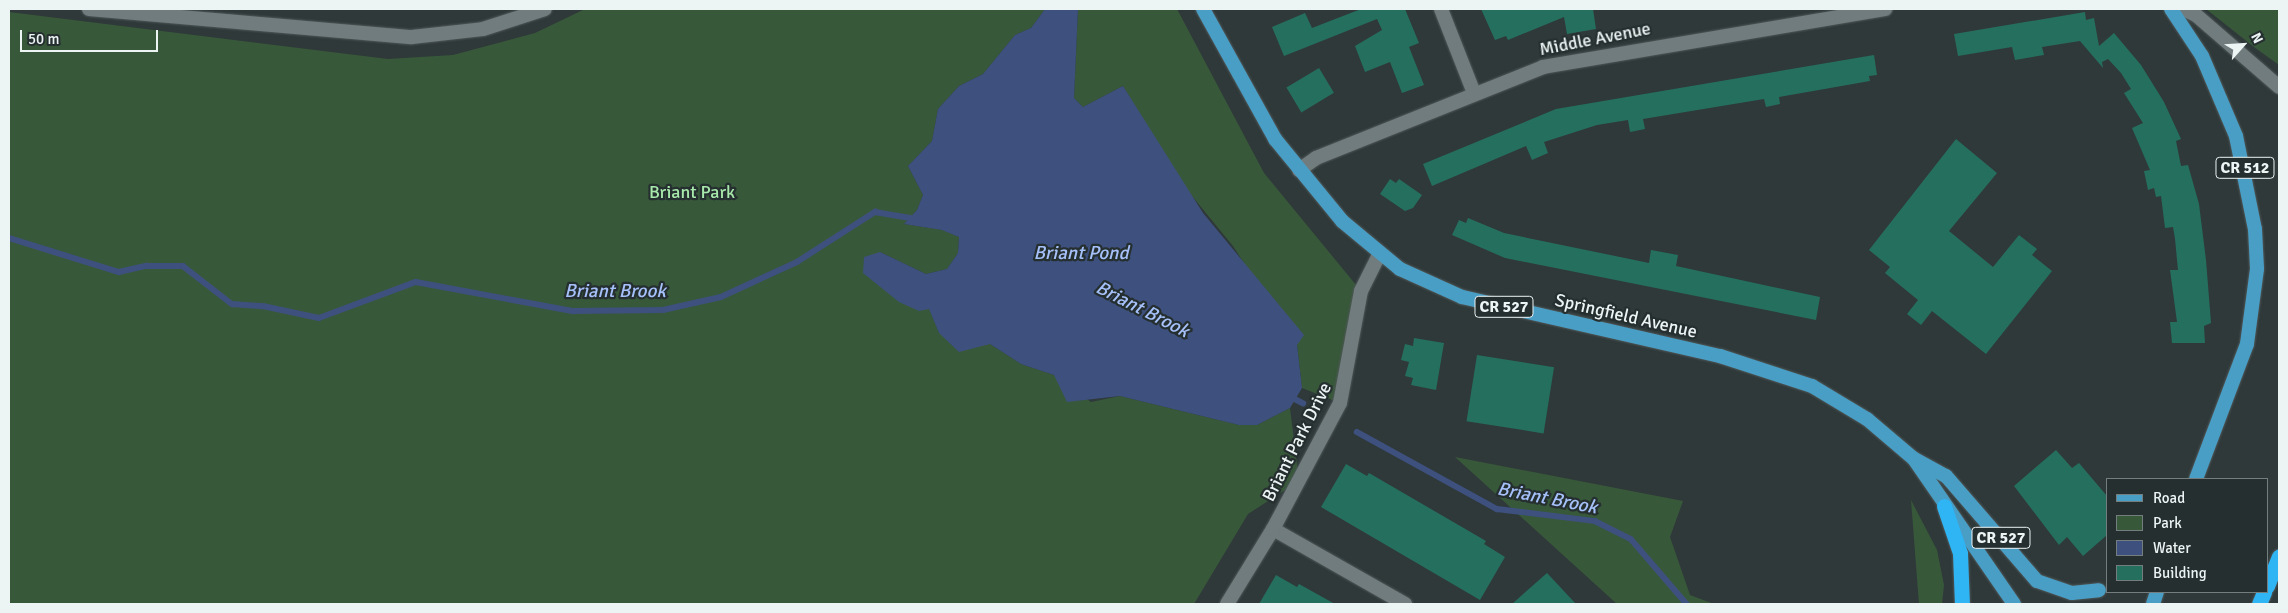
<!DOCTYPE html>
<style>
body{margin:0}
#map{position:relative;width:2288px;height:613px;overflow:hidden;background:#2f393a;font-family:Signika,sans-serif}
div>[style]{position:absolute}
.green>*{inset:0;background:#38583a}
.water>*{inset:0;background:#3e517e}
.stream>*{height:5.5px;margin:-2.75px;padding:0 2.75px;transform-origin:2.75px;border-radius:2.75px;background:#3e517e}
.building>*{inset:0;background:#256f5f;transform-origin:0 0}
.roads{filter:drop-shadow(0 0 1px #4f5758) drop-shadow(0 0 1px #4f5758)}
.minor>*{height:14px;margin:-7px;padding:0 7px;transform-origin:7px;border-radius:7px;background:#717c7e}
.secondary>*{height:14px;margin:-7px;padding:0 7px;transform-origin:7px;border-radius:7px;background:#717c7e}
.primary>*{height:14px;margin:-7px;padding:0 7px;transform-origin:7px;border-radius:7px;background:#499ec5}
.motorway>*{height:15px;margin:-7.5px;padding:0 7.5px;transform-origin:7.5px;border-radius:7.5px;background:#2fb4f4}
span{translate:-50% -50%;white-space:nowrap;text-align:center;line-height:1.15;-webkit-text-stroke:4.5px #252f30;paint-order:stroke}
.shield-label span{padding:1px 4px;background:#252f30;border:1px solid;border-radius:4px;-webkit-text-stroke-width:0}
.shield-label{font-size:16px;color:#edf4f4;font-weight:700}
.street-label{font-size:18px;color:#edf4f4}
.park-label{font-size:18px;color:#a8e9ab}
.water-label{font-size:19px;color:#a6c1fa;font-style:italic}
.frame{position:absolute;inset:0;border:10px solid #edf4f4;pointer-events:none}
.legend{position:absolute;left:2106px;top:478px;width:162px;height:115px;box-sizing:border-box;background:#252f30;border:1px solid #757e7e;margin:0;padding:6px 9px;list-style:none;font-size:15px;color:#edf4f4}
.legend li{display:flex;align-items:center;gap:10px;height:25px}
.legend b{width:25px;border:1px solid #757e7e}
.north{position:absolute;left:2218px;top:20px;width:50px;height:50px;-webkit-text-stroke:4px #252f30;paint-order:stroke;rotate:64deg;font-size:14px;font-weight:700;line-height:20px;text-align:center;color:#edf4f4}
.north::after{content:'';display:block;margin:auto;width:18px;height:22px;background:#edf4f4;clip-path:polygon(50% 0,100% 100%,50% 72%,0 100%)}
.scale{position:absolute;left:20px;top:30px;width:138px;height:22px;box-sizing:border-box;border:2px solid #edf4f4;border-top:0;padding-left:6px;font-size:15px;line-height:18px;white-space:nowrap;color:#edf4f4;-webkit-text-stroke:4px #252f30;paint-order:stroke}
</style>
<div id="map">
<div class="green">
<i style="clip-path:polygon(585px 9px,1045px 9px,1031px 28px,1015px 35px,983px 74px,959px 86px,938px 109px,932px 141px,908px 166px,923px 195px,917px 210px,904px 224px,943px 230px,959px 237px,958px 253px,947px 269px,926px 274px,880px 252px,929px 308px,939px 333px,990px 344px,1021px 364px,1054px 375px,1091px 402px,1120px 396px,1239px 425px,1257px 425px,1290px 408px,1299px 481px,1248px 514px,1194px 604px,9px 604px,9px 12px,388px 59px,453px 55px,535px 33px)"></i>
<i style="clip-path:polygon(1078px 9px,1177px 9px,1264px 173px,1361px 291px,1340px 403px,1302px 388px,1297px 345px,1233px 246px,1183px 185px,1123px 86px,1083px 107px,1074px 98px)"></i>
<i style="clip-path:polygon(2206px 9px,2279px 9px,2279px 65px,2254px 47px)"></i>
<i style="clip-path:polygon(1455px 457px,1683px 501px,1670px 537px,1690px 595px,1714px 604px,1617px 604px)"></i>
<i style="clip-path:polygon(1911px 500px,1937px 550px,1944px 585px,1942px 604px,1919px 604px)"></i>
</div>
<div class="water">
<i style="clip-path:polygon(1045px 9px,1078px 9px,1074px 98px,1083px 107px,1123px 86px,1203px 213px,1304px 335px,1297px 345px,1302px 388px,1290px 408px,1257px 425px,1239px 425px,1120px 396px,1067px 402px,1054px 375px,1021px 364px,990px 344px,959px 352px,939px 333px,929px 309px,919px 311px,899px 302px,863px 273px,864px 257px,880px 252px,926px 274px,947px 269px,958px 253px,959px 237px,942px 230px,904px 224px,917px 210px,923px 195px,908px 166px,932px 141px,938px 109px,959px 86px,983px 74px,1015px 35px,1031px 28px)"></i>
</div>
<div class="stream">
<i style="left:9px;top:238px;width:115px;rotate:17.2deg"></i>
<i style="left:119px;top:272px;width:28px;rotate:-13deg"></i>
<i style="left:146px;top:266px;width:37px"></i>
<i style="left:183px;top:266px;width:62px;rotate:37.8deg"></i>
<i style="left:232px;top:304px;width:31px;rotate:4deg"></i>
<i style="left:263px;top:306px;width:57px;rotate:12.1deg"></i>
<i style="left:319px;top:318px;width:103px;rotate:-20.4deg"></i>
<i style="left:416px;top:282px;width:160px;rotate:10.5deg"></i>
<i style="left:573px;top:311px;width:90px;rotate:-0.6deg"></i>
<i style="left:663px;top:310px;width:59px;rotate:-12.6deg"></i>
<i style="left:721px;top:297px;width:84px;rotate:-24.7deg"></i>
<i style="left:797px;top:262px;width:93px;rotate:-32.7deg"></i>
<i style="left:875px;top:212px;width:43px;rotate:9.5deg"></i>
<i style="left:1289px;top:396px;width:16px;rotate:27deg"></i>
<i style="left:1357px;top:432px;width:160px;rotate:28.8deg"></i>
<i style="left:1497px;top:509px;width:99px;rotate:7deg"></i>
<i style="left:1595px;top:521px;width:40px;rotate:26.6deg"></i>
<i style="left:1631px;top:539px;width:86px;rotate:49.3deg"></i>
</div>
<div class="building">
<i style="clip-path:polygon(1361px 9px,1405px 9px,1419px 43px,1409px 47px,1424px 85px,1402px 93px,1390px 62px,1365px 72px,1355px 46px,1382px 30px,1377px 19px,1284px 56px,1272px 27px,1305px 13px,1312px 28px)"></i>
<i style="clip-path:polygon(1481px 9px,1593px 9px,1596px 29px,1567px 34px,1564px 17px,1508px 40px,1506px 36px,1495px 40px)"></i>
<i style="clip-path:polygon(2085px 12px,2086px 20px,2094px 18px,2099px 46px,2114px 33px,2141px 65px,2164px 102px,2181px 139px,2176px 141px,2181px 166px,2188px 165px,2199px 204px,2206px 260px,2211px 323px,2204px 326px,2205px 343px,2172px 343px,2170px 322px,2177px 322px,2170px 270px,2178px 270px,2175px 239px,2173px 227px,2165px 228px,2161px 196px,2156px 197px,2154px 188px,2148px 190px,2144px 171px,2150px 170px,2132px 128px,2143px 123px,2124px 93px,2131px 89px,2121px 73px,2108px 59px,2102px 62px,2103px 68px,2080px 41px,2042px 47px,2044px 55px,2015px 60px,2012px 47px,1958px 56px,1954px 34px)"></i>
<i style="clip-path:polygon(1874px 55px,1877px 75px,1869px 76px,1870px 81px,1779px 97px,1780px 104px,1766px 107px,1764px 99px,1643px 119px,1645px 129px,1630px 132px,1628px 120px,1597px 125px,1544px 142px,1548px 153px,1532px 160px,1526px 146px,1432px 186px,1423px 164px,1556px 109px)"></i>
<i style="left:1319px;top:68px;width:29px;height:38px;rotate:59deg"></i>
<i style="clip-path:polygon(1956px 139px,1997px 173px,1949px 231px,1993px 267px,2019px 235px,2037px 249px,2032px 255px,2052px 271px,1986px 354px,1932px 311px,1921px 325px,1907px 314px,1918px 300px,1885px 273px,1890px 267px,1869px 250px)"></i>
<i style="clip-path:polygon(1390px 179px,1396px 183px,1399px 179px,1422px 195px,1413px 208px,1405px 211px,1380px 194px)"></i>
<i style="clip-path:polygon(1468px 218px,1504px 233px,1649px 263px,1651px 250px,1678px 255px,1676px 266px,1820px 297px,1816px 320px,1505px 258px,1452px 235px,1459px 220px,1466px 223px)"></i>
<i style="clip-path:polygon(1414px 338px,1444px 343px,1436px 390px,1411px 385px,1413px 378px,1405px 376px,1409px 362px,1401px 360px,1405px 344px,1413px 346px)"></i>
<i style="left:1477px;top:355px;width:78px;height:67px;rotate:9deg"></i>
<i style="clip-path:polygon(2056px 450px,2072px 468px,2079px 463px,2107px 496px,2107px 535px,2083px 556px,2067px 537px,2059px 545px,2014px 486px)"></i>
<i style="clip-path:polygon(1346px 464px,1367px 476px,1369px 473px,1486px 541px,1484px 544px,1505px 557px,1480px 600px,1321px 507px)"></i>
<i style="clip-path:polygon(1547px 573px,1576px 604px,1512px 604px)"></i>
<i style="clip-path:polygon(1276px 575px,1297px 587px,1299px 584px,1335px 604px,1259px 604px)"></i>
</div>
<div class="roads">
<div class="minor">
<i style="left:89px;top:9px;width:324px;rotate:5deg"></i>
<i style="left:412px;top:37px;width:71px;rotate:-6.4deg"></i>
<i style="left:483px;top:29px;width:65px;rotate:-17.9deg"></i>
<i style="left:1441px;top:9px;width:90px;rotate:68.6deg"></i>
<i style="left:1299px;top:170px;width:21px;rotate:-35deg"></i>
<i style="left:1316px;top:158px;width:245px;rotate:-21.8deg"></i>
<i style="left:1543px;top:67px;width:347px;rotate:-9.6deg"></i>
<i style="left:1273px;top:529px;width:152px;rotate:29.6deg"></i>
<i style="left:1227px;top:604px;width:88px;rotate:-58.5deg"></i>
<i style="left:1273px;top:529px;width:143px;rotate:-62deg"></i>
<i style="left:1340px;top:403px;width:114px;rotate:-79.4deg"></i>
<i style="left:1361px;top:291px;width:40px;rotate:-63.4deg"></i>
</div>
<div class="secondary">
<i style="left:2183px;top:9px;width:14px;rotate:25deg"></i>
<i style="left:2196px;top:15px;width:110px;rotate:40.9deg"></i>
</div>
<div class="primary">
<i style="left:1203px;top:9px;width:149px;rotate:61deg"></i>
<i style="left:1275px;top:139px;width:106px;rotate:50.7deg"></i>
<i style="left:1342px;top:221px;width:75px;rotate:39.6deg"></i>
<i style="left:1400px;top:269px;width:68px;rotate:24.3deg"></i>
<i style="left:1462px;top:297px;width:265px;rotate:12.9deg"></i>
<i style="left:1720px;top:356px;width:97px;rotate:18.1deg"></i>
<i style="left:1812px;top:386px;width:64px;rotate:31deg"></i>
<i style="left:1867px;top:419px;width:60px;rotate:40.3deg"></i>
<i style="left:1913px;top:458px;width:38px;rotate:29deg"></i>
<i style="left:1946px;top:476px;width:139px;rotate:49.1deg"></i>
<i style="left:2037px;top:581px;width:37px;rotate:19deg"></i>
<i style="left:2072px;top:593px;width:27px;rotate:-6deg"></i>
<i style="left:2171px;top:9px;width:56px;rotate:56.6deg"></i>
<i style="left:2202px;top:56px;width:87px;rotate:67deg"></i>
<i style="left:2236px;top:136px;width:95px;rotate:78.5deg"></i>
<i style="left:2255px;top:229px;width:40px;rotate:87.1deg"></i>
<i style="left:2257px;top:269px;width:76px;rotate:97.6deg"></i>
<i style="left:2247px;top:344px;width:144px;rotate:110.7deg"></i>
<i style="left:1914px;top:459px;width:176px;rotate:55.4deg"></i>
<i style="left:2153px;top:604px;width:13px;rotate:-72deg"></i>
</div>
<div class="motorway">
<i style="left:1944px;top:506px;width:50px;rotate:71.2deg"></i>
<i style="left:1960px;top:553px;width:51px;rotate:87.8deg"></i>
<i style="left:2267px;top:586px;width:32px;rotate:-68deg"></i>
<i style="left:2259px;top:604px;width:13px;rotate:-67deg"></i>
</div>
</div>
<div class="shield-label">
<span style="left:2245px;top:168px">CR 512</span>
<span style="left:1504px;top:307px">CR 527</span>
<span style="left:2001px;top:538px">CR 527</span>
</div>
<div class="street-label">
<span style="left:1595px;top:39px;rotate:-11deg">Middle Avenue</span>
<span style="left:1626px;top:316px;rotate:13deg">Springfield Avenue</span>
<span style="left:1297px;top:442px;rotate:-63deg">Briant Park Drive</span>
</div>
<div class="park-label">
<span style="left:692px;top:192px">Briant Park</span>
</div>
<div class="water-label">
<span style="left:1081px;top:254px">Briant Pond</span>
<span style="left:615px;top:292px">Briant Brook</span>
<span style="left:1142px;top:310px;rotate:27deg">Briant Brook</span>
<span style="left:1547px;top:499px;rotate:11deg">Briant Brook</span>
</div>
<div class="frame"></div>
<ul class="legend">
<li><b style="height:6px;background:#499ec5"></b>Road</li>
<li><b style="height:14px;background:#38583a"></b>Park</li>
<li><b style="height:14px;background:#3e517e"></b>Water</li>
<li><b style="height:14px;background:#256f5f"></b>Building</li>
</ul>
<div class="north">N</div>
<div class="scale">50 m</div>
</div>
